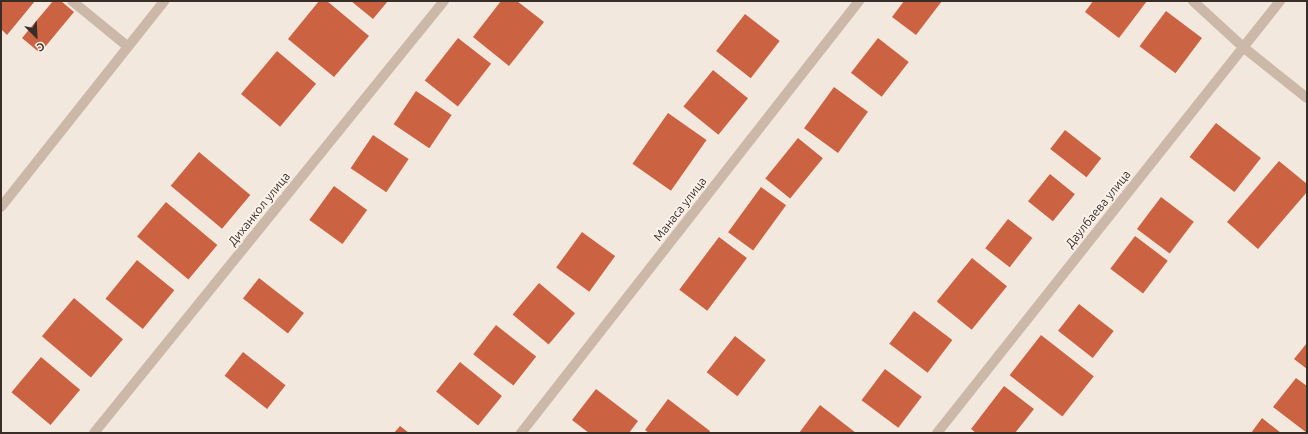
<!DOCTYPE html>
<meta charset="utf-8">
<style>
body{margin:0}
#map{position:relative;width:1308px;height:434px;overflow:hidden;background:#f3e8dd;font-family:Ubuntu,sans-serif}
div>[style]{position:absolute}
.building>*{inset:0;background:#cb6343;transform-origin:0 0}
.street>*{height:10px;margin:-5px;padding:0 5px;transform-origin:5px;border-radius:5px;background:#ccb8a8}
span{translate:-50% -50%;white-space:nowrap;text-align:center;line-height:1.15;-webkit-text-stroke:3.5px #fbf3ea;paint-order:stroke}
.street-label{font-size:12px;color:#392d28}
.frame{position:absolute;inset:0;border:2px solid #392d28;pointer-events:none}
.north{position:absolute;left:16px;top:16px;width:40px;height:40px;-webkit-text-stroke:3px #fbf3ea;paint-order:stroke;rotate:156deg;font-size:11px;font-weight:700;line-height:16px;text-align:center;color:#392d28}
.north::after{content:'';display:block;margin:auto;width:14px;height:18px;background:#392d28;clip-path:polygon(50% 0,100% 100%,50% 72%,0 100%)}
</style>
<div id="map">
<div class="building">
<i style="clip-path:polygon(1px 1px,35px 1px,7px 35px,1px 29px)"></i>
<i style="clip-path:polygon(53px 1px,61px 1px,74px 12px,40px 53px,22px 38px)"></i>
<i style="clip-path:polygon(319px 1px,327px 1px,369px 36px,334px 77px,288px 39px)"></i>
<i style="clip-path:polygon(351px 1px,388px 1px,373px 19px)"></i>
<i style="clip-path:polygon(501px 1px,517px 1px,544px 22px,509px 66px,473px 37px)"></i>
<i style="clip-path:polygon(904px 1px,942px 1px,916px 35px,892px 17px)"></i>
<i style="clip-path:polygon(1093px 1px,1147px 1px,1119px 38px,1085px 12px)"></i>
<i style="left:1166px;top:11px;width:45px;height:44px;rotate:37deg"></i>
<i style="left:745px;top:14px;width:44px;height:47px;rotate:38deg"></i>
<i style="left:458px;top:38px;width:42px;height:54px;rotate:38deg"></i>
<i style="left:878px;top:38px;width:39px;height:44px;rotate:38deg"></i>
<i style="left:277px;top:51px;width:51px;height:56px;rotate:40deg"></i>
<i style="left:713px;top:70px;width:45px;height:47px;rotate:39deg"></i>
<i style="left:834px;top:87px;width:42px;height:51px;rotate:36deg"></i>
<i style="left:416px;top:91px;width:43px;height:40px;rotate:34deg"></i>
<i style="left:668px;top:113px;width:47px;height:62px;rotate:35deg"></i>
<i style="left:1216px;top:123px;width:57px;height:43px;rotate:38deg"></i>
<i style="left:1065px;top:130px;width:46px;height:24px;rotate:38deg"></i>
<i style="left:373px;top:135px;width:43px;height:40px;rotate:34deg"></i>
<i style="left:798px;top:138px;width:32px;height:52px;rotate:39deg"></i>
<i style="left:199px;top:152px;width:67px;height:44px;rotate:40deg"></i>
<i style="clip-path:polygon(1279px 161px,1307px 184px,1307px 192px,1258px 249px,1227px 222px)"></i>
<i style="left:1050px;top:174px;width:32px;height:35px;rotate:39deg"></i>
<i style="left:334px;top:186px;width:41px;height:42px;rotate:36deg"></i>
<i style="left:761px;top:187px;width:31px;height:56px;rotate:36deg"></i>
<i style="left:1161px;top:197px;width:41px;height:40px;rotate:37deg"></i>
<i style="left:166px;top:202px;width:67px;height:45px;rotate:40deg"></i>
<i style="left:1008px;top:219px;width:31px;height:37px;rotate:38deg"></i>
<i style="left:582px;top:232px;width:41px;height:44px;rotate:36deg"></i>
<i style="left:1135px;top:236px;width:41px;height:41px;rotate:37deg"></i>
<i style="left:719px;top:237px;width:35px;height:66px;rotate:37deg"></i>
<i style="left:972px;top:258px;width:45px;height:56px;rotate:39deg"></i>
<i style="left:137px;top:260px;width:48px;height:50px;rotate:39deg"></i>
<i style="left:259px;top:278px;width:57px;height:26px;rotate:38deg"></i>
<i style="left:539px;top:283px;width:47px;height:41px;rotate:40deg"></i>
<i style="left:74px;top:298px;width:64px;height:50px;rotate:40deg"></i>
<i style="left:1079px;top:304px;width:44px;height:34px;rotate:38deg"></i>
<i style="left:914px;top:311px;width:48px;height:41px;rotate:37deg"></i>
<i style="left:496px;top:325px;width:51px;height:37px;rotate:38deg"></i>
<i style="left:1041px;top:335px;width:67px;height:51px;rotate:38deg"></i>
<i style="left:735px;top:336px;width:39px;height:46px;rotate:38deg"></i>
<i style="clip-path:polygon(1307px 343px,1307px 369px,1294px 359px)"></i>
<i style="left:243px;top:352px;width:54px;height:30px;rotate:38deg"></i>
<i style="left:41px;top:357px;width:51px;height:46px;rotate:40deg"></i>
<i style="left:460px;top:362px;width:54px;height:38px;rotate:39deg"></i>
<i style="left:885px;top:369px;width:46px;height:39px;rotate:37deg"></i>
<i style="clip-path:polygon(1296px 378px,1307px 386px,1307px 433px,1273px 407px)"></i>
<i style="clip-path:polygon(1004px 386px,1034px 409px,1015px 433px,976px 433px,971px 429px)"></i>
<i style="clip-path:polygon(596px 389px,638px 421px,629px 433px,589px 433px,572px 420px)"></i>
<i style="clip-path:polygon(668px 399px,710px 431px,709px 433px,649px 433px,645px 430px)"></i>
<i style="clip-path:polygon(820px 405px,856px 433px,799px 433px)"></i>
<i style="clip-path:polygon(1262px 418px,1281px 433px,1251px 433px)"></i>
<i style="clip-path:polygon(400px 426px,409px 433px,394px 433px)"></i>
</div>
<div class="street">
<i style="left:72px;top:1px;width:71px;rotate:39.3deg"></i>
<i style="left:1193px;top:1px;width:68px;rotate:42.6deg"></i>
<i style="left:1243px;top:47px;width:82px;rotate:38.6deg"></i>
<i style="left:1px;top:207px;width:263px;rotate:-51.6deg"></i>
<i style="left:94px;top:433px;width:556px;rotate:-50.99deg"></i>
<i style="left:521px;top:433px;width:549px;rotate:-51.96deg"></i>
<i style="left:937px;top:433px;width:552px;rotate:-51.55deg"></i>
</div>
<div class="street-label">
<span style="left:259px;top:209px;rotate:-51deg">Диханкол улица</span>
<span style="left:680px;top:209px;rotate:-52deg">Манаса улица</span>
<span style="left:1098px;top:209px;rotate:-51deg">Даулбаева улица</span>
</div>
<div class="frame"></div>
<div class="north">С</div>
</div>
